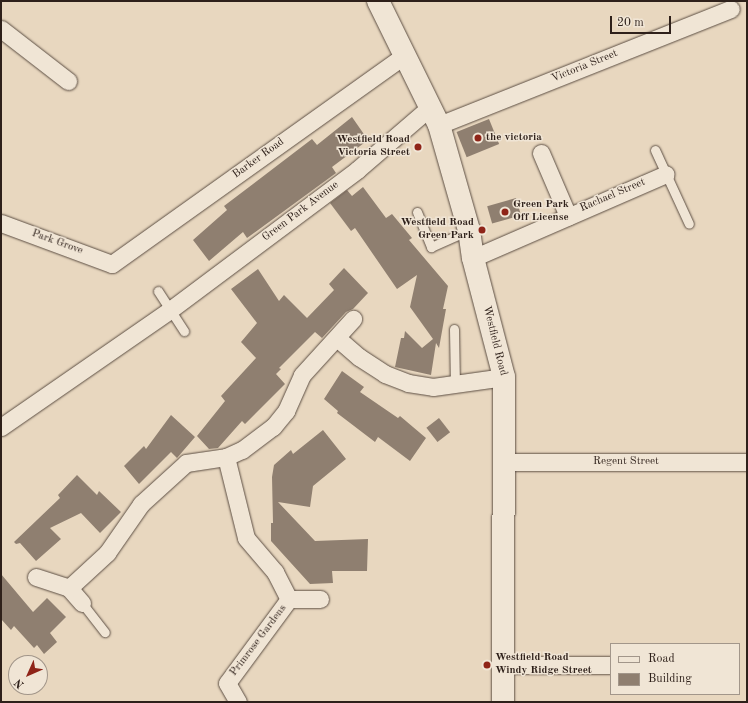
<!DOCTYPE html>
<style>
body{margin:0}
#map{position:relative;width:748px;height:703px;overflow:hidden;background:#e8d7bf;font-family:"Old Standard TT",serif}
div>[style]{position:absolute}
.building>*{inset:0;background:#8f7f70;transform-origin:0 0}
.roads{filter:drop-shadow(0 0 1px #5c4e43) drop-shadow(0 0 1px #5c4e43)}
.service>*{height:9px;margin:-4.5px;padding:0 4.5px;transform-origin:4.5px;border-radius:4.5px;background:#f0e5d5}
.minor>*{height:17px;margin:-8.5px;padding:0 8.5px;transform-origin:8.5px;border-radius:8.5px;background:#f0e5d5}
.secondary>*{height:22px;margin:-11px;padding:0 11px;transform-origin:11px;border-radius:11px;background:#f0e5d5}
.dots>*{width:11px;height:11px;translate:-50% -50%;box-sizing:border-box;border:2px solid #f0e5d5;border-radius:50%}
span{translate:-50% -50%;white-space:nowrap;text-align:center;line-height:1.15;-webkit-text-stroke:3px #f0e5d5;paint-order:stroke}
.street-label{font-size:11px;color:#2e201a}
.poi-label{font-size:11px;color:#2e201a;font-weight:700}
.left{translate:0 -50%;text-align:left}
.right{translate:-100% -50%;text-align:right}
.frame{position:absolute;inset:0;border:2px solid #2e201a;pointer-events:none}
.legend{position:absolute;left:610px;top:643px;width:130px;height:52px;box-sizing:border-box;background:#f0e5d5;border:1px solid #a2968a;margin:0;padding:5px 7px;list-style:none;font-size:12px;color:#2e201a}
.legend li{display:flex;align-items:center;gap:8px;height:20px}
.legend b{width:20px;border:1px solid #a2968a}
.north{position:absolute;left:8px;top:655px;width:40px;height:40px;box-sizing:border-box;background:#f0e5d5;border:1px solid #a2968a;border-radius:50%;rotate:225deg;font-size:11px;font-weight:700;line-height:16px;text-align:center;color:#2e201a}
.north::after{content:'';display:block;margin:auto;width:14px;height:18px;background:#8f2418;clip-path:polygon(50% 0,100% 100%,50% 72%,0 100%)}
.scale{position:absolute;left:610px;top:16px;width:61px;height:18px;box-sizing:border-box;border:2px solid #2e201a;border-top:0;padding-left:5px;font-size:12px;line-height:14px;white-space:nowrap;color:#2e201a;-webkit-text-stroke:3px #f0e5d5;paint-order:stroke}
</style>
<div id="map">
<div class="building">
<i style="clip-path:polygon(352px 117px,368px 140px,332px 167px,336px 173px,247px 238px,243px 232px,209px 261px,193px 240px,227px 210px,224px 206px,312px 139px,317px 145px)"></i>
<i style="left:489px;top:119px;width:27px;height:35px;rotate:68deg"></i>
<i style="clip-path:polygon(363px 187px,386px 218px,392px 214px,412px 238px,409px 240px,448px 286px,443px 309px,446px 309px,439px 348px,436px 343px,431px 375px,395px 367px,401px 338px,404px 338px,405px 331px,422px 348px,433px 339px,410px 307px,417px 275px,397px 289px,355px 228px,351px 231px,330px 203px,347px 190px,352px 196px)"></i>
<i style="left:516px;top:198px;width:18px;height:30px;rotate:74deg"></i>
<i style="clip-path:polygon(344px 268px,368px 293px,353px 309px,346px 312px,322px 338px,315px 332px,279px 368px,281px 369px,276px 374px,285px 384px,245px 424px,242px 421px,218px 448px,209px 449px,197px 436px,225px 401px,221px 396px,256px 358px,241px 342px,257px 323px,231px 289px,258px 269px,279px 301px,284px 295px,307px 318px,334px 290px,329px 284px)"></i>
<i style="clip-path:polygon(342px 371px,364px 387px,360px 392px,398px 418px,400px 416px,426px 438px,410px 461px,378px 437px,375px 442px,337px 413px,338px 411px,324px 399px)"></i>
<i style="clip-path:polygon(171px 415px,195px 437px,177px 458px,171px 452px,139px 484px,124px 466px,144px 446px,146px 449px)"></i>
<i style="left:439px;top:418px;width:18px;height:16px;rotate:52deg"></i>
<i style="clip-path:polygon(323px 430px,346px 459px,313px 486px,310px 507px,278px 502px,315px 541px,368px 539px,367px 571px,332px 571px,333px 583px,310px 584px,271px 541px,271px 523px,273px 523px,272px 477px,274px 465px,291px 450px,293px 454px)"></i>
<i style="clip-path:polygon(77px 475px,97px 495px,99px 491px,121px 512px,100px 533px,81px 513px,50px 528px,61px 539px,36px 561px,20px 543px,16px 544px,14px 542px,60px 498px,58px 495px)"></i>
<i style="clip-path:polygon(1px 574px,33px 612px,47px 598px,66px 617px,50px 633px,57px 642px,44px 654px,37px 645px,34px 648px,14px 626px,11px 630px,1px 619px)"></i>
</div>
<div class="roads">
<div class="service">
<i style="left:655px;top:150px;width:81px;rotate:65.3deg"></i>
<i style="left:417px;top:212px;width:38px;rotate:68deg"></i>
<i style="left:431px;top:247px;width:42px;rotate:-24.1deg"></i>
<i style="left:158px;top:291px;width:48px;rotate:57deg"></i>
<i style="left:454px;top:329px;width:56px;rotate:89deg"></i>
<i style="left:82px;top:603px;width:37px;rotate:52deg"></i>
</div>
<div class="minor">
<i style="left:1px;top:29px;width:85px;rotate:37.8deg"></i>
<i style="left:439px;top:125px;width:314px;rotate:-21.7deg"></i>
<i style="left:541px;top:153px;width:69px;rotate:66.8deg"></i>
<i style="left:1px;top:223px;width:118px;rotate:20.3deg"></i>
<i style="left:112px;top:264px;width:360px;rotate:-35.5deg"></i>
<i style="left:473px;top:258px;width:210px;rotate:-23.5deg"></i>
<i style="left:337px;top:338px;width:29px;rotate:41deg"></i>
<i style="left:359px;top:357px;width:31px;rotate:33deg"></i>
<i style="left:385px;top:374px;width:25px;rotate:21deg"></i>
<i style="left:408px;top:383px;width:25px;rotate:9deg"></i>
<i style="left:433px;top:387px;width:72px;rotate:-8deg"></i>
<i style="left:1px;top:427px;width:206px;rotate:-34.7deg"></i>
<i style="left:170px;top:310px;width:234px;rotate:-36.8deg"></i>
<i style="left:357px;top:170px;width:95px;rotate:-40.7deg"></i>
<i style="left:226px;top:457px;width:83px;rotate:76.1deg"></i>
<i style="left:246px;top:538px;width:45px;rotate:49.5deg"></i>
<i style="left:275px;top:572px;width:30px;rotate:63deg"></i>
<i style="left:289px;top:599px;width:104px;rotate:126.4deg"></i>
<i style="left:227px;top:683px;width:22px;rotate:60deg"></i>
<i style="left:504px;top:462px;width:243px"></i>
<i style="left:36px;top:577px;width:35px;rotate:18deg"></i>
<i style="left:289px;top:599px;width:31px"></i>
<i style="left:82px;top:603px;width:20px;rotate:-131deg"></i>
<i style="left:69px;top:588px;width:52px;rotate:-42.6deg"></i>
<i style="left:107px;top:553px;width:60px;rotate:-55.2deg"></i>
<i style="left:141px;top:504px;width:61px;rotate:-42.3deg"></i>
<i style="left:186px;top:463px;width:40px;rotate:-8.5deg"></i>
<i style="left:226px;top:457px;width:17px;rotate:-24deg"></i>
<i style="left:242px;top:450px;width:39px;rotate:-37deg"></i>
<i style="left:273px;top:427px;width:21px;rotate:-51deg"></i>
<i style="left:286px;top:411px;width:39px;rotate:-66deg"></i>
<i style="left:302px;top:375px;width:76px;rotate:-47.7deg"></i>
<i style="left:503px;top:665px;width:108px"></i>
</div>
<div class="secondary">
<i style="left:378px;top:1px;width:138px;rotate:63.8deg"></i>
<i style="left:439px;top:125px;width:109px;rotate:74.1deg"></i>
<i style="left:469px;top:230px;width:28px;rotate:82deg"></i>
<i style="left:473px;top:258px;width:123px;rotate:75.4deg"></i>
<i style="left:504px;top:377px;width:325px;rotate:90.2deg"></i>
</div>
</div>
<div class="dots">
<i style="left:478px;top:138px;background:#8f2418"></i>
<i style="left:418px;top:147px;background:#8f2418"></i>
<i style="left:505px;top:212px;background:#8f2418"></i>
<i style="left:482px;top:230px;background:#8f2418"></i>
<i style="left:487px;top:665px;background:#8f2418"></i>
</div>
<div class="street-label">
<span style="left:585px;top:67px;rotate:-22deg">Victoria Street</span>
<span style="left:259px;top:159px;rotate:-36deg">Barker Road</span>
<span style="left:613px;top:196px;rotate:-23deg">Rachael Street</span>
<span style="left:301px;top:212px;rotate:-37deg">Green Park Avenue</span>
<span style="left:57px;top:243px;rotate:20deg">Park Grove</span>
<span style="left:494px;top:341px;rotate:76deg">Westfield Road</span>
<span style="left:626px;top:462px">Regent Street</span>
<span style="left:259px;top:641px;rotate:-53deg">Primrose Gardens</span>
</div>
<div class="poi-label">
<span class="left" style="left:486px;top:138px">the victoria</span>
<span class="right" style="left:410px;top:147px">Westfield Road<br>Victoria Street</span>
<span class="left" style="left:513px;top:212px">Green Park<br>Off License</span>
<span class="right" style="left:474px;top:230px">Westfield Road<br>Green Park</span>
<span class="left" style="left:495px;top:665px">Westfield Road<br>Windy Ridge Street</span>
</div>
<div class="frame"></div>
<ul class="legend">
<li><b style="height:5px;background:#f0e5d5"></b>Road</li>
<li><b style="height:11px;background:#8f7f70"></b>Building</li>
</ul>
<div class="north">N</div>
<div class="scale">20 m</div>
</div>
